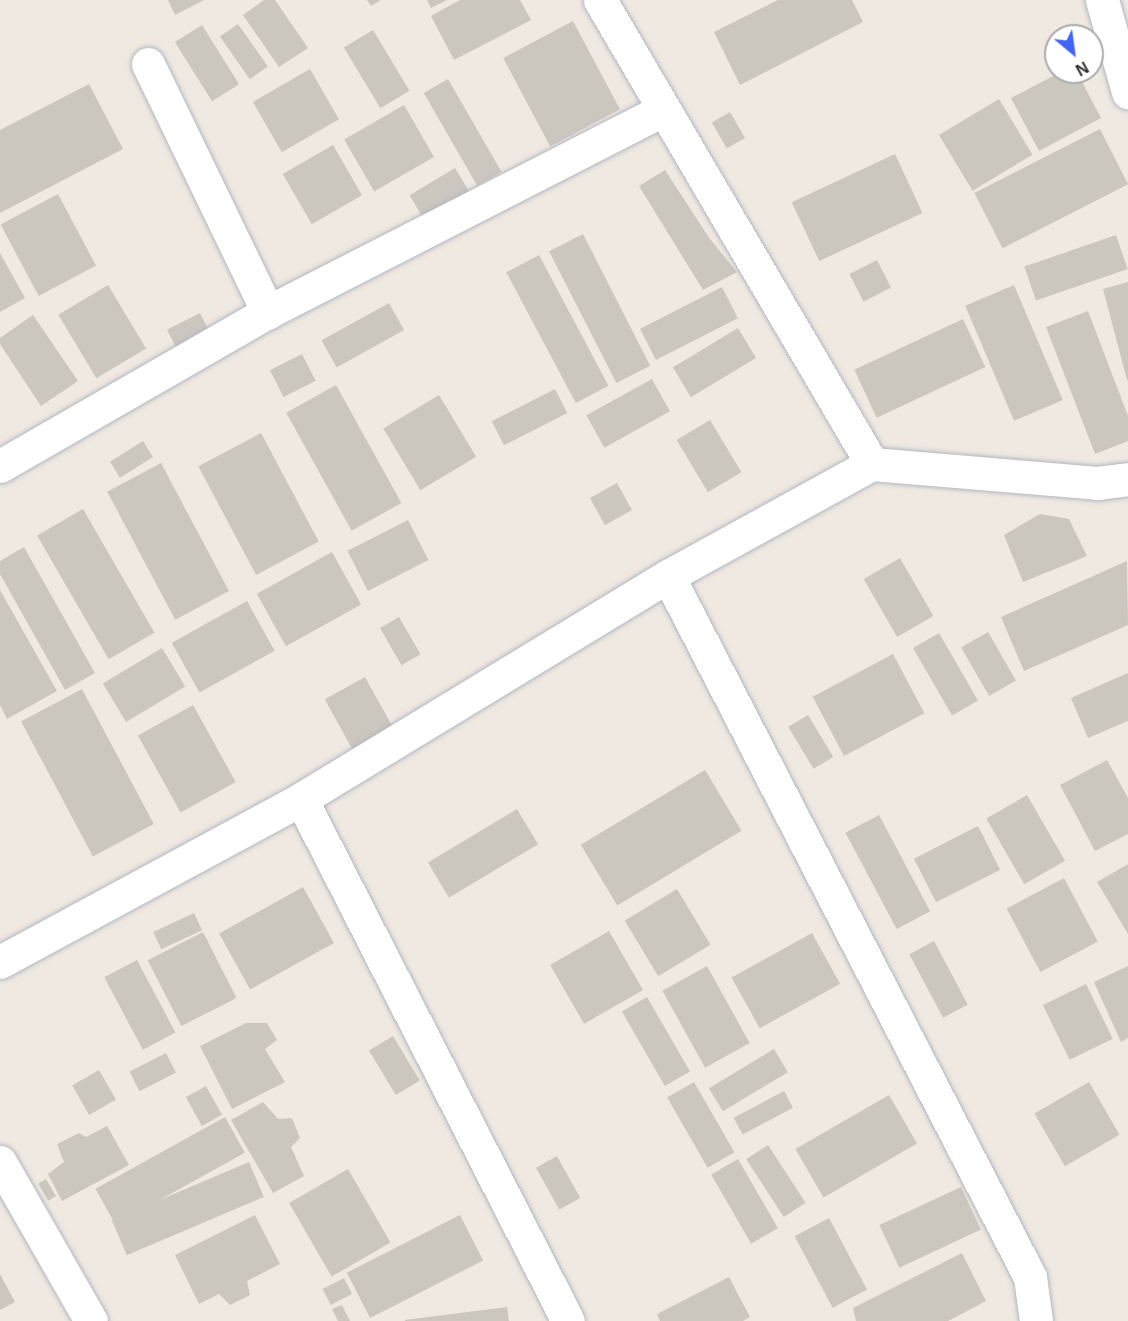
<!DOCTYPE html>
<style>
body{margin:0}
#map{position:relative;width:1128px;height:1321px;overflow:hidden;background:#efe9e1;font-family:Helvetica,sans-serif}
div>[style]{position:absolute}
.building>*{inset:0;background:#cbc7bf;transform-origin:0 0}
.roads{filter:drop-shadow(0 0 2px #b4b7c1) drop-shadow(0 0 2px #b4b7c1)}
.minor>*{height:33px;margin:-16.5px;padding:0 16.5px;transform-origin:16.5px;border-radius:16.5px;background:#fff}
span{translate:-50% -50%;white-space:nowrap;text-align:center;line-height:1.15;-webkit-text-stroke:4.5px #fff;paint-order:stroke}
.north{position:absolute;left:1044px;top:24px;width:60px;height:60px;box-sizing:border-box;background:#fff;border:2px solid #ababab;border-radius:50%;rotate:151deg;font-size:16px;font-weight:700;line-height:24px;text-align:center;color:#2e2e2e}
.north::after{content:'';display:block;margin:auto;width:21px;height:27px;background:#4264fb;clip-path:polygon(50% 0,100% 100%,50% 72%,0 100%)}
</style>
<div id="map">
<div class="building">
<i style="clip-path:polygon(168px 0,204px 0,175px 15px)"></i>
<i style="clip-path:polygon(264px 0,275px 0,308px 48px,279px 67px,243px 15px)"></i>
<i style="clip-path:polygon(367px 0,381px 0,371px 6px)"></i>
<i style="clip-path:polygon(427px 0,447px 0,431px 8px)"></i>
<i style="clip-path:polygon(460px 0,520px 0,531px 20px,454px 60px,431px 16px)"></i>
<i style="clip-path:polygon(778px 0,852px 0,863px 22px,740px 85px,714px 32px)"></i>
<i style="left:573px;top:21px;width:100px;height:79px;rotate:62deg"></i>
<i style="left:238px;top:24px;width:52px;height:22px;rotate:55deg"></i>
<i style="left:202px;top:25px;width:70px;height:32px;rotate:58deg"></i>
<i style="left:373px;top:30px;width:71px;height:34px;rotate:59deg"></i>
<i style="left:310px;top:69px;width:58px;height:66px;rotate:60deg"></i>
<i style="clip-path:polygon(1061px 72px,1077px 72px,1101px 118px,1039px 151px,1011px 98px)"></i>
<i style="left:448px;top:79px;width:107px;height:28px;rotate:60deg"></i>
<i style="clip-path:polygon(89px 84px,123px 149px,0 213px,0 130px)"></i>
<i style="left:999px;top:99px;width:65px;height:70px;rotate:59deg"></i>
<i style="left:404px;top:105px;width:60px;height:69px;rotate:60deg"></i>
<i style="left:730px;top:112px;width:30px;height:21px;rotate:60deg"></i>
<i style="left:1100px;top:129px;width:62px;height:141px;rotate:63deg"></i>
<i style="left:333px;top:145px;width:58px;height:58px;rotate:60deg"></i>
<i style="left:895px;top:154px;width:65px;height:114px;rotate:65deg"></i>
<i style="left:455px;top:168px;width:27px;height:53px;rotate:59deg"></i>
<i style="clip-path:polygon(665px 170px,710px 239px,737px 272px,703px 290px,639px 186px)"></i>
<i style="left:58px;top:194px;width:81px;height:65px;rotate:62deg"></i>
<i style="left:583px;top:234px;width:148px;height:38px;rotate:63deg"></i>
<i style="left:1116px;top:235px;width:36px;height:97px;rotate:71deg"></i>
<i style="clip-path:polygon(0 253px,25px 298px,0 312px)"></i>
<i style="left:539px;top:255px;width:148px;height:37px;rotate:62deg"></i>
<i style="left:877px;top:260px;width:31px;height:31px;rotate:63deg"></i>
<i style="clip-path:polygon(1128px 282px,1128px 380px,1127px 380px,1103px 289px)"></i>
<i style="left:108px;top:285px;width:74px;height:58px;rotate:59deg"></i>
<i style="left:1014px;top:285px;width:125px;height:53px;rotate:67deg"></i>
<i style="left:722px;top:287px;width:35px;height:92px;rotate:63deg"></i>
<i style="left:389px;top:303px;width:31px;height:77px;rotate:61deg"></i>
<i style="clip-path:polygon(1088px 311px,1128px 416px,1128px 441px,1095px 454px,1046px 327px)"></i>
<i style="left:200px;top:313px;width:25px;height:37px;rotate:63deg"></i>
<i style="clip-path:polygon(33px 315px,78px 381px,41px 406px,0 344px,0 338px)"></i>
<i style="left:963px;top:319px;width:53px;height:120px;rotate:65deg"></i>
<i style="left:738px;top:328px;width:35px;height:76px;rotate:59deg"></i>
<i style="left:302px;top:354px;width:30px;height:36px;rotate:63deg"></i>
<i style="left:652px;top:379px;width:37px;height:75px;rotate:61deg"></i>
<i style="left:336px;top:385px;width:135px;height:57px;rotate:61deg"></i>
<i style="left:555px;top:389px;width:27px;height:71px;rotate:63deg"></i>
<i style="left:439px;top:395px;width:72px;height:65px;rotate:59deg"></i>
<i style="left:710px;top:420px;width:61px;height:39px;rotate:59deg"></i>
<i style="left:261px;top:433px;width:123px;height:71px;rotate:62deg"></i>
<i style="left:143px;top:441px;width:19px;height:39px;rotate:58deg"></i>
<i style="left:161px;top:463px;width:145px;height:61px;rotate:62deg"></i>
<i style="left:617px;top:483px;width:31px;height:31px;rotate:61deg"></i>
<i style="left:83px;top:509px;width:143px;height:53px;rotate:60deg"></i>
<i style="clip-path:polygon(1040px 514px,1069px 519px,1087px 556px,1023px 582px,1004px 535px)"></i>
<i style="left:408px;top:520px;width:45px;height:68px;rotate:63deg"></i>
<i style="clip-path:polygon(24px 547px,95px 673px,65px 690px,0 574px,0 561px)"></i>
<i style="left:332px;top:552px;width:60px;height:86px;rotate:61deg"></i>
<i style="left:900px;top:558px;width:67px;height:42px;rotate:60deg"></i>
<i style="clip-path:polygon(1127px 561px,1128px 625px,1024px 671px,1001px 617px)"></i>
<i style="clip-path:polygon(0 590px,57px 691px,7px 719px,0 705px)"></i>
<i style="left:247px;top:601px;width:57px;height:86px;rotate:61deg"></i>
<i style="left:399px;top:617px;width:43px;height:22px;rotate:60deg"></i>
<i style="left:988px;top:632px;width:56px;height:31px;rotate:60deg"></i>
<i style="left:939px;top:633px;width:78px;height:30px;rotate:60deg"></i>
<i style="left:162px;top:648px;width:45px;height:69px;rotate:59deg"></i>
<i style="left:893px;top:654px;width:67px;height:91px;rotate:62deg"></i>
<i style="clip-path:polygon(1128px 673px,1128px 721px,1088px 738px,1071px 698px)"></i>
<i style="left:365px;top:677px;width:57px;height:46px;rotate:61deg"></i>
<i style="left:82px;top:689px;width:153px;height:69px;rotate:62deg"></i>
<i style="left:193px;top:705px;width:88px;height:63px;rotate:61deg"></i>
<i style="left:808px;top:715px;width:49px;height:23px;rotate:59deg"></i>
<i style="clip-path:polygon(1107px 760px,1128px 798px,1128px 834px,1095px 851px,1060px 785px)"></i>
<i style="left:705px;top:770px;width:71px;height:145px;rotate:59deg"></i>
<i style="left:1027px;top:795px;width:76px;height:47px;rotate:60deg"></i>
<i style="left:517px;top:809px;width:41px;height:104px;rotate:59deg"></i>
<i style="left:879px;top:815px;width:109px;height:38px;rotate:62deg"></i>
<i style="left:978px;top:826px;width:49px;height:72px;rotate:63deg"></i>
<i style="clip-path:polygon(1128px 864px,1128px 934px,1097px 882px)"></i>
<i style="left:1064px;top:878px;width:72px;height:65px;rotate:62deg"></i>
<i style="left:303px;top:887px;width:64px;height:96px;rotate:61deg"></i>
<i style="left:677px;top:889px;width:65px;height:61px;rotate:59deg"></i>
<i style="left:194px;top:913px;width:19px;height:45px;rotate:65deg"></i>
<i style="left:609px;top:931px;width:68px;height:68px;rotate:60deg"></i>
<i style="left:203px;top:932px;width:74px;height:62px;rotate:63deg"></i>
<i style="left:812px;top:933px;width:58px;height:92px;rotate:61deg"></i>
<i style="left:934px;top:941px;width:72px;height:28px;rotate:62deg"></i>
<i style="left:137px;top:960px;width:82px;height:37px;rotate:62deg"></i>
<i style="left:707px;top:966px;width:88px;height:51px;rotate:61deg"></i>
<i style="clip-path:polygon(1128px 966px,1128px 1038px,1121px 1042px,1094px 982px)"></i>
<i style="left:1086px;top:984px;width:61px;height:48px;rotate:64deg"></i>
<i style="left:647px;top:997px;width:86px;height:29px;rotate:60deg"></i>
<i style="clip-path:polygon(246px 1023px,267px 1023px,277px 1040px,265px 1049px,285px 1082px,232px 1109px,200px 1046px)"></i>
<i style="left:393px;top:1036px;width:52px;height:28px;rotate:59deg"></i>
<i style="left:774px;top:1049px;width:27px;height:76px;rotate:59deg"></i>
<i style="left:166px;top:1053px;width:22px;height:41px;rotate:63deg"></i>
<i style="left:99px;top:1070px;width:34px;height:31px;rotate:60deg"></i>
<i style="left:694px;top:1082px;width:81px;height:31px;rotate:60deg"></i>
<i style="left:1089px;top:1082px;width:61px;height:63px;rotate:60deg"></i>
<i style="left:206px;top:1086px;width:33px;height:23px;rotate:61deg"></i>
<i style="left:784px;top:1091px;width:19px;height:57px;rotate:62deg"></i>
<i style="left:889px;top:1095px;width:56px;height:108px;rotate:60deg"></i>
<i style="clip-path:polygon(263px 1102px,278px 1119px,292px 1118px,300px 1138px,291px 1147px,304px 1176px,273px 1193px,231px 1120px)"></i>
<i style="left:225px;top:1117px;width:41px;height:148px;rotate:61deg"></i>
<i style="clip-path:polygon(107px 1126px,129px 1165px,62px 1201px,48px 1174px,64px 1162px,57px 1144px,79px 1133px,86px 1137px)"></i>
<i style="left:768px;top:1145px;width:69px;height:26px;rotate:57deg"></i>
<i style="left:557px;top:1156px;width:48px;height:24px;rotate:61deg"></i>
<i style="left:738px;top:1159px;width:80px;height:31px;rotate:60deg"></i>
<i style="left:249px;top:1162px;width:38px;height:149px;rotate:67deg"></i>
<i style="left:348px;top:1169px;width:85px;height:68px;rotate:60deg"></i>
<i style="left:46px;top:1179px;width:20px;height:9px;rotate:60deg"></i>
<i style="left:961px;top:1187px;width:47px;height:90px;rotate:65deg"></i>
<i style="clip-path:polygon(255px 1215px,280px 1264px,247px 1281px,250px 1295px,230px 1305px,219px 1294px,199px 1304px,175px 1255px)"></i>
<i style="left:460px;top:1215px;width:51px;height:127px;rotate:63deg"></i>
<i style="left:829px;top:1218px;width:81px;height:39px;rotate:62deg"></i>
<i style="clip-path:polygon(962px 1253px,986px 1301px,948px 1321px,856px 1321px,853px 1308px)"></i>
<i style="clip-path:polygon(0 1274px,15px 1302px,0 1310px)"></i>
<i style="clip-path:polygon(729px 1277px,750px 1317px,743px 1321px,660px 1321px,657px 1314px)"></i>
<i style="left:344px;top:1278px;width:18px;height:24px;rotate:63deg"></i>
<i style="clip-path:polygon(342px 1305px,350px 1321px,338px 1321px,332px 1309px)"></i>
<i style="clip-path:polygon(507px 1307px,509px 1321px,405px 1321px,405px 1320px)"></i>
</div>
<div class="roads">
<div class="minor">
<i style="left:600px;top:0;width:538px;rotate:59.62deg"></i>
<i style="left:1102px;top:0;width:96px;rotate:74.2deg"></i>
<i style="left:148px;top:64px;width:276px;rotate:64.2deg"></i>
<i style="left:0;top:466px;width:309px;rotate:-29.9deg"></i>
<i style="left:268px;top:312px;width:443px;rotate:-27.1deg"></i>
<i style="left:668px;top:576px;width:789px;rotate:62.69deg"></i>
<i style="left:1030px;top:1277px;width:44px;rotate:82.2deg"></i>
<i style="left:301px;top:799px;width:586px;rotate:62.91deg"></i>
<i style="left:0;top:962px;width:342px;rotate:-28.4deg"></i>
<i style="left:301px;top:799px;width:429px;rotate:-31.3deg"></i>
<i style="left:668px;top:576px;width:233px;rotate:-28.8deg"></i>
<i style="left:872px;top:464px;width:226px;rotate:4.8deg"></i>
<i style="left:1097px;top:483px;width:31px;rotate:-7deg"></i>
<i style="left:0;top:1162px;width:183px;rotate:60.2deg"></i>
</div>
</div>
<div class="north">N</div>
</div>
